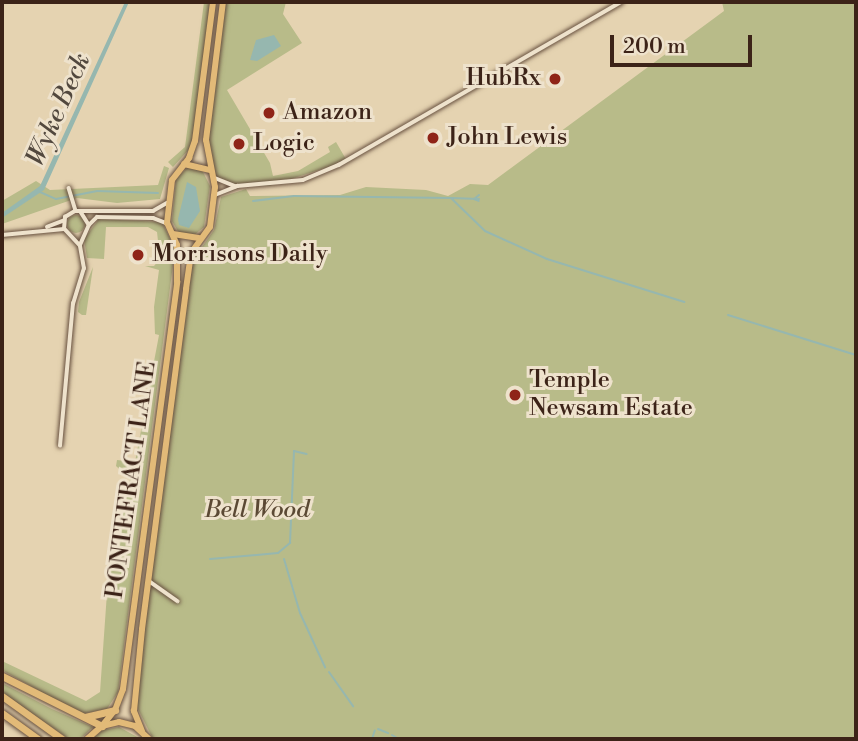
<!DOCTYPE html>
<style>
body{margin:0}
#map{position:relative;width:858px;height:741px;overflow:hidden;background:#e5d3b1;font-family:"Libre Bodoni",serif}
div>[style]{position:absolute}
.green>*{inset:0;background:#b8bb89}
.round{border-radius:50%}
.water>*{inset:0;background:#96b7af}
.stream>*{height:2px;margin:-1px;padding:0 1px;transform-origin:1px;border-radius:1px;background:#96b7af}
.roads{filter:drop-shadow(0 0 2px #664f3e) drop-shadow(0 0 2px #664f3e)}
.minor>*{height:3.5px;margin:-1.75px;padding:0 1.75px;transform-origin:1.75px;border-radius:1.75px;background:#eee2cc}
.trunk>*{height:6px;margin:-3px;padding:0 3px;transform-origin:3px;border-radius:3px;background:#e2ba78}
.motorway>*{height:7px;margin:-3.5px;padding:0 3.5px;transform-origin:3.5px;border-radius:3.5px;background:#e2ba78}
.dots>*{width:19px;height:19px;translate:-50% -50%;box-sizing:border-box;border:4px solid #eee2cc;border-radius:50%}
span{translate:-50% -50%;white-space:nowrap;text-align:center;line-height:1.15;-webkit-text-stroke:6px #eee2cc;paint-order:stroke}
.poi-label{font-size:24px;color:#3c2318}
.right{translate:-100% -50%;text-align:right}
.left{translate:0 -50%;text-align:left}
.street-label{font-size:24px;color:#3c2318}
.park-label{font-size:24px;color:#5b4934;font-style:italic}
.water-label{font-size:26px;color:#52483e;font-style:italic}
.frame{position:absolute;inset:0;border:4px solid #3c2318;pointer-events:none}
.scale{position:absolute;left:610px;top:35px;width:142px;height:32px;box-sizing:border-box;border:4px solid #3c2318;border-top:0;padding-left:9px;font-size:21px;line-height:24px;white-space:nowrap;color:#3c2318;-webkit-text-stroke:5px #eee2cc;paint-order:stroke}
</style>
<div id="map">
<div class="green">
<i style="clip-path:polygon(204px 2px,211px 2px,191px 147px,173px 167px,168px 162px,185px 147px)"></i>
<i style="clip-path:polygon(223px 2px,286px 2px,283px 14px,302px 43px,227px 90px,270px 163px,273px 176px,298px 171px,330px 152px,328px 147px,336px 142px,347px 161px,269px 186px,237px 186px,215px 178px,206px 153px)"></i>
<i style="clip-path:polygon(722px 2px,856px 2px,856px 739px,153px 739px,136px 705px,151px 578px,193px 260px,214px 230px,221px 197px,246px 189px,250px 196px,340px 195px,366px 187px,426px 190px,448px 196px,470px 184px,488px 185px,724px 11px)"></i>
<i style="clip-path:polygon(164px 166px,169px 168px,160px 199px,117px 203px,77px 198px,2px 224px,2px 201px,36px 181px,50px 190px,158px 185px)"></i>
<i style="clip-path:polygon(188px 167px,202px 170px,210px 186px,204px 227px,193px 236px,179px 233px,172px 221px,176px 179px)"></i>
<i class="round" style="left:67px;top:215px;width:18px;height:18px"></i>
<i style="clip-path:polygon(99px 219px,162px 222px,175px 249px,118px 692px,107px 709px,81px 714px,2px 670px,2px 661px,86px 701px,100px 692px,111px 536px,130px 479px,116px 466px,117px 460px,135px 462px,159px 335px,155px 334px,154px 307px,159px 270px,145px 266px,154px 266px,160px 259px,157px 232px,148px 227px,106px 227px,104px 259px,87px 258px,84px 239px)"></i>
<i style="clip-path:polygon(93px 267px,86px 315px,82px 315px,78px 312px,79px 302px)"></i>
<i style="clip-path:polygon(2px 683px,52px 709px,93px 727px,80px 739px,69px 739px,2px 693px)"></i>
<i style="clip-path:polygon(119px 727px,141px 739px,93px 738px,103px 730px)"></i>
</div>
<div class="water">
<i style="clip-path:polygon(125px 2px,129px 2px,44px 190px,2px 218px,2px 213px,40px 186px)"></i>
<i style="clip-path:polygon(274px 35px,281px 46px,257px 61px,250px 60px,256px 40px)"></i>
<i style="clip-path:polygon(187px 182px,196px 187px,200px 211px,189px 228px,179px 225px,178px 219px)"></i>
</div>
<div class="stream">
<i style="left:40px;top:192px;width:17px;rotate:24deg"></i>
<i style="left:56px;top:199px;width:42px;rotate:-11deg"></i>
<i style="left:97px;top:191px;width:61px;rotate:1.9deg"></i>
<i style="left:479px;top:195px;width:6px;rotate:141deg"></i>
<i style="left:474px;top:199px;width:5px;rotate:22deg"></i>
<i style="left:452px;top:198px;width:27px;rotate:2deg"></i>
<i style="left:253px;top:201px;width:41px;rotate:-7deg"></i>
<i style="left:294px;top:196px;width:157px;rotate:0.7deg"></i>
<i style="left:451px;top:198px;width:47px;rotate:44.1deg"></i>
<i style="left:485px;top:231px;width:68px;rotate:24.3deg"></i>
<i style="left:547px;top:259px;width:144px;rotate:17.4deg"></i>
<i style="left:728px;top:315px;width:134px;rotate:17.4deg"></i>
<i style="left:210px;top:559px;width:68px;rotate:-5deg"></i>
<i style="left:278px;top:553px;width:16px;rotate:-40deg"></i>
<i style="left:290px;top:543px;width:92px;rotate:-87.5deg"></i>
<i style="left:294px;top:451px;width:13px;rotate:13deg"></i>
<i style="left:284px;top:559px;width:56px;rotate:73.5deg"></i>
<i style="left:300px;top:613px;width:60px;rotate:65.2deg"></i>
<i style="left:329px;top:672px;width:42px;rotate:54.8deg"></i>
<i style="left:378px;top:729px;width:11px;rotate:22deg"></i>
<i style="left:392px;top:735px;width:8px;rotate:30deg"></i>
<i style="left:372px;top:739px;width:9px;rotate:-72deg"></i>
</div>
<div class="roads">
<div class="minor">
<i style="left:215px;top:178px;width:22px;rotate:22deg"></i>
<i style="left:69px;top:188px;width:24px;rotate:73deg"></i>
<i style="left:215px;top:195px;width:24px;rotate:-22deg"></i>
<i style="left:237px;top:186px;width:66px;rotate:-5.2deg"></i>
<i style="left:303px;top:180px;width:39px;rotate:-23deg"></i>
<i style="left:339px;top:165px;width:326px;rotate:-30deg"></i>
<i style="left:81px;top:212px;width:15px;rotate:58deg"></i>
<i style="left:47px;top:227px;width:17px;rotate:-21deg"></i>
<i style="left:2px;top:235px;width:62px;rotate:-5.5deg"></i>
<i style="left:80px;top:245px;width:22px;rotate:-66deg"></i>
<i style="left:89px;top:225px;width:11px;rotate:-45deg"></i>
<i style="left:97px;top:217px;width:56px;rotate:1deg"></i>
<i style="left:153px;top:218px;width:14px;rotate:21deg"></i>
<i style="left:60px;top:446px;width:143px;rotate:-84.8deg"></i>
<i style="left:73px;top:304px;width:37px;rotate:-73deg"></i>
<i style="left:84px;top:269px;width:23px;rotate:-100deg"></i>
<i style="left:80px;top:246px;width:23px;rotate:-133deg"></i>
<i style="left:64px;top:229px;width:12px;rotate:-85deg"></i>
<i style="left:65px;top:217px;width:12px;rotate:-31deg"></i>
<i style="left:75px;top:211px;width:78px"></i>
<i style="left:153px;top:211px;width:16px;rotate:-30deg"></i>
<i style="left:149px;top:581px;width:35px;rotate:35deg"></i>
</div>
<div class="trunk">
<i style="left:184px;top:164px;width:27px;rotate:13deg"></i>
<i style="left:173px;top:234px;width:26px;rotate:9deg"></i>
<i style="left:102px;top:726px;width:21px;rotate:-51deg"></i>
<i style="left:115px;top:710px;width:22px;rotate:-69deg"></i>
<i style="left:123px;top:689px;width:411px;rotate:-82.4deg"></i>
<i style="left:177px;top:282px;width:37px;rotate:-90deg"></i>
<i style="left:177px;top:245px;width:24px;rotate:-114deg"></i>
<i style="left:167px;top:223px;width:43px;rotate:-83.4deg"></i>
<i style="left:172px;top:180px;width:28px;rotate:-52deg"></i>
<i style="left:189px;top:158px;width:18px;rotate:-71deg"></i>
<i style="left:195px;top:141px;width:140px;rotate:-82.6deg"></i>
<i style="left:142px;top:731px;width:22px;rotate:-112deg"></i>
<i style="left:134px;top:711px;width:82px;rotate:-84.4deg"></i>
<i style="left:142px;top:629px;width:343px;rotate:-82.6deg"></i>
<i style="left:186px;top:289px;width:36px;rotate:-82deg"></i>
<i style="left:191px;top:253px;width:32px;rotate:-54deg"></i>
<i style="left:210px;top:227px;width:40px;rotate:-82.9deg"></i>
<i style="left:215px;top:187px;width:48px;rotate:-100.8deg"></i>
<i style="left:206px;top:140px;width:139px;rotate:-83deg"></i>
<i style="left:87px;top:739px;width:20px;rotate:-41deg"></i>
<i style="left:102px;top:726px;width:17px;rotate:-13deg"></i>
<i style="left:119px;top:722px;width:16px;rotate:14deg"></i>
<i style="left:135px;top:726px;width:19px;rotate:43deg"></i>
</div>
<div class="motorway">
<i style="left:2px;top:676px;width:112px;rotate:26.6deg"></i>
<i style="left:2px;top:696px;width:74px;rotate:35.6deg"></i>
<i style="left:2px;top:713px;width:44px;rotate:35.8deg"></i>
<i style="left:85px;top:717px;width:31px;rotate:-13deg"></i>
</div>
</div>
<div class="dots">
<i style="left:555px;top:79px;background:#8f2418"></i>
<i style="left:269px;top:113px;background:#8f2418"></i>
<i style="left:433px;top:138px;background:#8f2418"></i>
<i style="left:239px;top:144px;background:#8f2418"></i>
<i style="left:138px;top:255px;background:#8f2418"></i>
<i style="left:515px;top:395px;background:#8f2418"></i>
</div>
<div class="poi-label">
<span class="right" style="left:541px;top:79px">HubRx</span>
<span class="left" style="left:283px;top:113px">Amazon</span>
<span class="left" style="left:447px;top:138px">John Lewis</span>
<span class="left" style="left:253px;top:144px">Logic</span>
<span class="left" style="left:152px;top:255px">Morrisons Daily</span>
<span class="left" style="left:529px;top:395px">Temple<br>Newsam Estate</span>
</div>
<div class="street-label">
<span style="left:132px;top:480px;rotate:-82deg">PONTEFRACT LANE</span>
</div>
<div class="park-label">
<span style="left:257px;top:511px">Bell Wood</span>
</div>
<div class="water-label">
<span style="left:59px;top:110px;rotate:-66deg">Wyke Beck</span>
</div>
<div class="frame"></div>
<div class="scale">200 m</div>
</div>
